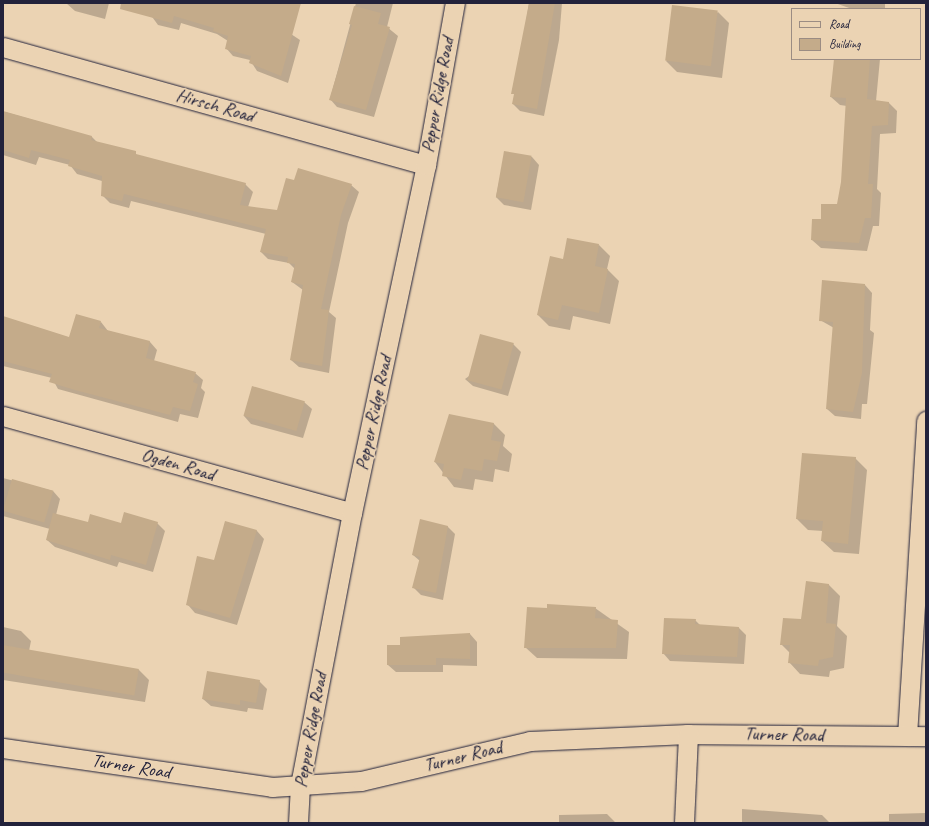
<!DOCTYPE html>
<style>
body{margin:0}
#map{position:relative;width:929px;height:826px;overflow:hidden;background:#ebd3b3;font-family:Caveat,sans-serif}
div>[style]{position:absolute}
.shadow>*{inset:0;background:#0003}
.building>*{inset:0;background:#c4ab8a;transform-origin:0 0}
.roads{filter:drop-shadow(0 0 1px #22223b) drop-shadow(0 0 1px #22223b)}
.minor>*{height:19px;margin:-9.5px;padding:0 9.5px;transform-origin:9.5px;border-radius:9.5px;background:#ebd3b3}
span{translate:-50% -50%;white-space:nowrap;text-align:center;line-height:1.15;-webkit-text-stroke:3.5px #ebd3b3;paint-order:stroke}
.street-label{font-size:19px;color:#22223b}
.frame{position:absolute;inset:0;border:4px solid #22223b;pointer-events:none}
.legend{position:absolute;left:791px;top:8px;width:130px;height:52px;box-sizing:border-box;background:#ebd3b3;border:1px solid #9b8c83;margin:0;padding:5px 7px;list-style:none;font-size:12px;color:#22223b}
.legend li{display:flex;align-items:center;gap:8px;height:20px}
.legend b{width:20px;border:1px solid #9b8c83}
</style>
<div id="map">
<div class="shadow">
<i style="clip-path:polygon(66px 3px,109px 3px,105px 19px,75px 11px)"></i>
<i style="clip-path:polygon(142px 3px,244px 3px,300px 40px,288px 83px,257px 71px,250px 60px,233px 56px,226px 48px,228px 41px,217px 34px,181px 23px,179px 30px,158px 25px)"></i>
<i style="clip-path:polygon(356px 3px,393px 3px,387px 27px,398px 36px,374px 117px,337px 107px,330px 99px)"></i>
<i style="clip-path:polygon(529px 3px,562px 3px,559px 40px,544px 116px,520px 111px,513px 104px)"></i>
<i style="clip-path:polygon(835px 3px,885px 3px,885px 9px,852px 9px)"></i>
<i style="clip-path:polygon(718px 12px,729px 23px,722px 78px,677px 72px,666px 61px)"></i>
<i style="clip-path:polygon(835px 59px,880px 59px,876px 101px,889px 103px,897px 111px,896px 133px,880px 134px,877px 189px,881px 193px,879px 226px,873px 226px,867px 251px,821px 248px,812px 240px,822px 220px,838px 205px,842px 182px,847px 106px,840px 105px,831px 97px)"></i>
<i style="clip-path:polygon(5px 112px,92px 137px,98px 143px,140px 156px,245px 184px,253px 192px,248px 207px,278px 211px,295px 181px,351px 185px,359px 192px,348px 223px,329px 312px,336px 318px,329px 373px,299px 367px,291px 360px,303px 290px,292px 282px,295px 269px,289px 263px,268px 259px,261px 252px,266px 234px,131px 201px,129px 208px,110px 203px,102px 195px,102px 181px,77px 174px,70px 165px,39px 157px,36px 165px,3px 155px)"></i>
<i style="clip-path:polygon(505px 152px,532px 157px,539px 165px,531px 210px,504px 205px,496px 197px)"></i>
<i style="clip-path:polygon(599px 245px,610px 256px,607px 269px,619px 281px,610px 324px,573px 316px,570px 330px,549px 326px,538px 315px,563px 260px)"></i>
<i style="clip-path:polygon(865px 285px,872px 293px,870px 330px,874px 333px,867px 404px,862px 404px,861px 419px,835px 416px,827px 409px,834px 328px,820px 320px)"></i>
<i style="clip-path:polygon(3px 317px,70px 338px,101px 322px,108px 331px,150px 342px,157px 350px,154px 361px,195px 373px,203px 380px,201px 388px,205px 392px,198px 418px,180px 414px,178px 422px,58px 389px,52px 378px,3px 366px)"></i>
<i style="clip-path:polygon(513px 344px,521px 352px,508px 396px,473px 386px,465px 379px)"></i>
<i style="clip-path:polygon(304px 402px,312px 409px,303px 438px,251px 424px,244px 416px)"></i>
<i style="clip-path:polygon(450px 415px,494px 424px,505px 435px,503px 446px,512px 454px,509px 472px,495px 469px,493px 482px,475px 479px,473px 490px,454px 487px,435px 462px)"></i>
<i style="clip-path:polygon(855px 458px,867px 470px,859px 554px,834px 552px,822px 541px,823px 531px,808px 530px,797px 519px)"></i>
<i style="clip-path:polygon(3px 478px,53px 491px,60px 499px,56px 515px,88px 523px,157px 523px,165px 531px,153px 572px,119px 562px,117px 567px,55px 547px,47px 540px,50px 529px,3px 516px)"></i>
<i style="clip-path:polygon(226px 522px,257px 531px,264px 539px,237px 625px,195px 613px,188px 605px,215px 562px)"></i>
<i style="clip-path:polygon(447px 526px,455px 534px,443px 600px,421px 595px,414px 588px,420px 561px,413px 555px)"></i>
<i style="clip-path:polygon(807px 582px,829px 585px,840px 596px,837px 626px,847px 636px,844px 668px,830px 671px,829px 677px,800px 674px,789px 662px,790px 653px,781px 644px,802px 620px)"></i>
<i style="clip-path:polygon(595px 608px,629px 632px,627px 659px,537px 658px,525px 647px,548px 609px)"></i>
<i style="clip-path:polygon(695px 620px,701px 626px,739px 628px,746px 635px,744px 664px,670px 661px,663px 653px)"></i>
<i style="clip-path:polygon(3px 627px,21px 631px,31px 641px,29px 651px,139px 670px,149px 680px,145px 702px,3px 680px)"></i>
<i style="clip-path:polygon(470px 634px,477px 642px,477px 666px,443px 665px,443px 672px,396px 672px,388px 665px,401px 646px)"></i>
<i style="clip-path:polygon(259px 681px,267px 689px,263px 710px,248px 708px,247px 712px,211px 706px,203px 699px)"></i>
<i style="clip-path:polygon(742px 809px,822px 815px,829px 822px,889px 821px,889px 814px,926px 813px,926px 823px,742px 823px)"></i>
<i style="clip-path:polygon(607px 814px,616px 823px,527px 823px,559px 822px,559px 815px)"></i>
</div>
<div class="building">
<i style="clip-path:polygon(121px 3px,301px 3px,281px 76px,249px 63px,251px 56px,225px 49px,228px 36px,213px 31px,214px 28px,174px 16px,172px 23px,120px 9px)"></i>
<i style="clip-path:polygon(529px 3px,555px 3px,537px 109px,512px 104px,514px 94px,511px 94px)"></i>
<i style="left:672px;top:5px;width:46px;height:56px;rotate:7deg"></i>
<i style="clip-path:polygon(354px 6px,381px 13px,378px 24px,390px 27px,366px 110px,329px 100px,352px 25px,349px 24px)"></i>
<i style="clip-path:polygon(834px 59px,870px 59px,867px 99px,889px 102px,888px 125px,872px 126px,868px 184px,873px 184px,871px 218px,865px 218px,859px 243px,811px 240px,812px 219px,821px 219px,821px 204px,837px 204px,841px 182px,846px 98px,830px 97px)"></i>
<i style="clip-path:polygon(3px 111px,92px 136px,91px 140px,136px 151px,136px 154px,246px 183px,240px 205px,277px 210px,286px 178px,294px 180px,298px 168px,352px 184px,341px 215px,321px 309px,329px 310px,322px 366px,290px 360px,303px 285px,291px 282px,295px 264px,287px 263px,288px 257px,260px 252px,266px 229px,124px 194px,122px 201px,101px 196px,102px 176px,68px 166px,70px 160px,31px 150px,29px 158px,3px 150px)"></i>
<i style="left:504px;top:151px;width:28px;height:47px;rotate:10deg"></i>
<i style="clip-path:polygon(567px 238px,599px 244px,595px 266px,608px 269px,599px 313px,562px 305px,558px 320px,537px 315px,550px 256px,563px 259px)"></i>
<i style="clip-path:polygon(822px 280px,865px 284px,862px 373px,853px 412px,826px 409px,833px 322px,819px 321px)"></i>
<i style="clip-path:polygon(76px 314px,101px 321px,99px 328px,150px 341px,146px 358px,196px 372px,193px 382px,198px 384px,190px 411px,173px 407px,170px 415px,75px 390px,49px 382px,52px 374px,3px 361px,3px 316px,69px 337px)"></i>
<i style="left:480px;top:334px;width:35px;height:48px;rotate:15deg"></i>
<i style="left:252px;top:386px;width:55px;height:31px;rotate:16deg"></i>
<i style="clip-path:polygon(449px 414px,494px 423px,491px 440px,501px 442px,497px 461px,484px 459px,482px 471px,464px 468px,461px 480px,442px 476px,444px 464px,434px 462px)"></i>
<i style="clip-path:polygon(802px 453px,856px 457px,848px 544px,821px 541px,823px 521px,796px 519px)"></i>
<i style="left:12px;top:479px;width:43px;height:33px;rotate:16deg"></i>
<i style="clip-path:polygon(124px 512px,158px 522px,146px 565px,111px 555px,110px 560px,46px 540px,53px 513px,88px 522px,90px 514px,121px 523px)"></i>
<i style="clip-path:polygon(420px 519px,448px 526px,436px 593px,412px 588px,420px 557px,412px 555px)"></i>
<i style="clip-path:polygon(225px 521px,257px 530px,230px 618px,186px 605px,197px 556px,214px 560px)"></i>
<i style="clip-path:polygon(806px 581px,829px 584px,826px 623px,836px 624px,833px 657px,819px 660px,818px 666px,788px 663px,790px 645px,780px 645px,783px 618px,801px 619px)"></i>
<i style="clip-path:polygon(547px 604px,596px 607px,595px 618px,618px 620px,616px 648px,524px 648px,527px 607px,547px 608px)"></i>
<i style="clip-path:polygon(664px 618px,696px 619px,695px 624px,739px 627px,737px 657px,662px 654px)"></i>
<i style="clip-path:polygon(470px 633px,470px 659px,436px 658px,436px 665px,387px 665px,387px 645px,400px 645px,400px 637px)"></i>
<i style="left:3px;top:645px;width:138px;height:27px;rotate:10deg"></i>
<i style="clip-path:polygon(207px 671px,260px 680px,256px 703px,240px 700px,240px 705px,202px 699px)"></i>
</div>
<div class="roads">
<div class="minor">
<i style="left:3px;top:47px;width:439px;rotate:15.6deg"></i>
<i style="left:3px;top:416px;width:362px;rotate:15.5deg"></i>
<i style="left:907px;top:736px;width:316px;rotate:-86.5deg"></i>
<i style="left:3px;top:748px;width:272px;rotate:8.2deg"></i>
<i style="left:272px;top:787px;width:89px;rotate:-3.9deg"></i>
<i style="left:361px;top:781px;width:174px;rotate:-13.3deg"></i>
<i style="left:530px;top:741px;width:158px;rotate:-2.5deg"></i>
<i style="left:688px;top:734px;width:238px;rotate:0.5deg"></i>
<i style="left:298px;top:823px;width:38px;rotate:-87deg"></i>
<i style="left:300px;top:785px;width:277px;rotate:-79.2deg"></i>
<i style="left:352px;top:513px;width:356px;rotate:-78deg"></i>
<i style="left:426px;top:165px;width:165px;rotate:-79.9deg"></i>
<i style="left:684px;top:823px;width:89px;rotate:-87.4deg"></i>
</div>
</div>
<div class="street-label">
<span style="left:438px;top:95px;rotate:-80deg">Pepper Ridge Road</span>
<span style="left:215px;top:106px;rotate:16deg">Hirsch Road</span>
<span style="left:374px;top:413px;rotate:-78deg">Pepper Ridge Road</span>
<span style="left:178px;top:465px;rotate:16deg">Ogden Road</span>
<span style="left:311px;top:730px;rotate:-80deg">Pepper Ridge Road</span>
<span style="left:784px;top:735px;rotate:1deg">Turner Road</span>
<span style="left:463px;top:757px;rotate:-14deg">Turner Road</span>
<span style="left:131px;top:767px;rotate:9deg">Turner Road</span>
</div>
<div class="frame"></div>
<ul class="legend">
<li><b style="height:5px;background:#ebd3b3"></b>Road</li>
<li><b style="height:11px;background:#c4ab8a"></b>Building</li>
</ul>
</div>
